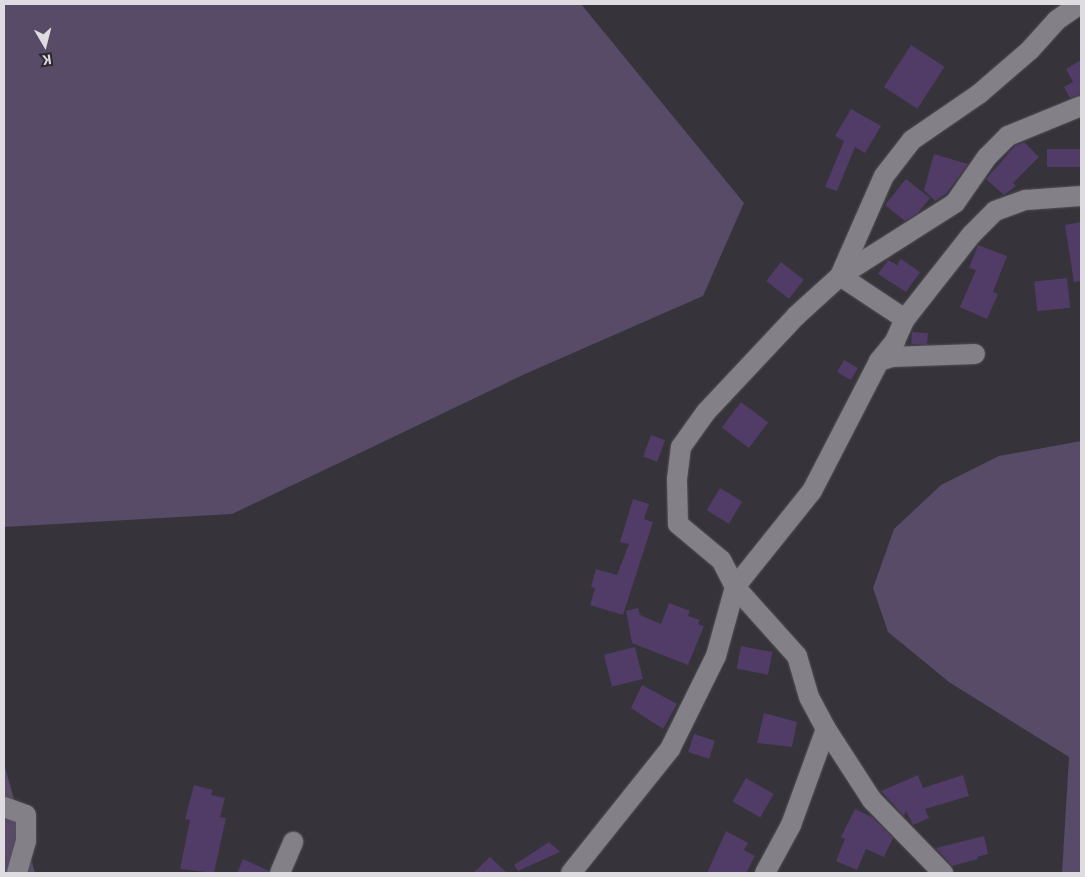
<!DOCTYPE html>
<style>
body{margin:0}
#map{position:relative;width:1085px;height:877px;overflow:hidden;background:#36333a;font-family:"Exo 2",sans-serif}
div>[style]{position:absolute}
.green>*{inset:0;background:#574b68}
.building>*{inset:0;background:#503c67;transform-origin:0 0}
.roads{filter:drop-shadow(0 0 1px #535156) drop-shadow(0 0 1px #535156)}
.minor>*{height:20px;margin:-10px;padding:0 10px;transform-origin:10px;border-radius:10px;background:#838087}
span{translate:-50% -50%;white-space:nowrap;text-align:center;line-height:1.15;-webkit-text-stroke:4px #2c2930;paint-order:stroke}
.frame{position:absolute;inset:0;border:5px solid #dedce0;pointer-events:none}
.north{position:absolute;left:20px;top:20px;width:50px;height:50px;-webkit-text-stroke:4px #2c2930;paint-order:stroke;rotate:172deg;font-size:14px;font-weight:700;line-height:20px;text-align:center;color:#dedce0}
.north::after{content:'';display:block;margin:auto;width:18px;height:22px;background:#dedce0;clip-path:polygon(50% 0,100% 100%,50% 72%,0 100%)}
</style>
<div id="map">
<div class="green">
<i style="clip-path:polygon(4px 4px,581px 4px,744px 203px,703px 296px,525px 374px,232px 514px,4px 527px)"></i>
<i style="clip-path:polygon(1081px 441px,1081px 873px,1062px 873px,1069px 757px,949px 682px,888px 632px,873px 588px,894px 529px,941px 485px,999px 456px)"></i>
<i style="clip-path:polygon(4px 764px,26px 841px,35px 873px,4px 873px)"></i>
</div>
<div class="building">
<i style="left:911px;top:45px;width:40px;height:50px;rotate:33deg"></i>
<i style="clip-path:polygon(1081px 60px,1081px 94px,1070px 98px,1064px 87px,1073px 82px,1066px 69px)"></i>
<i style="clip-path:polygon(851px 109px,881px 126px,865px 153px,855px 147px,837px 191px,825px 187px,844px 141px,835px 136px)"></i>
<i style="clip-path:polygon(1024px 142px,1039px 157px,1013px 183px,1016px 186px,1004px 195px,986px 179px,1015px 146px)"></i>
<i style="left:1081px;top:149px;width:18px;height:34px;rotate:90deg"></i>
<i style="clip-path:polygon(934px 154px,968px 164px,947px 193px,935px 201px,924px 190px)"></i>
<i style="clip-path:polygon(906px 179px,930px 198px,918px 213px,905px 221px,885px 205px)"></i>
<i style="clip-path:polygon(1081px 222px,1081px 281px,1074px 282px,1065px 225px)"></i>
<i style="clip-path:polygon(978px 245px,1007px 256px,993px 292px,998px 294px,987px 319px,960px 307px,976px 270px,969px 268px)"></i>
<i style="clip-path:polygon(901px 259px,920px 272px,906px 292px,878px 274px,888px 260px,897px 265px)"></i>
<i style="left:781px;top:262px;width:29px;height:24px;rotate:38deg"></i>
<i style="left:1067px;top:278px;width:30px;height:33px;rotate:84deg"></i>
<i style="left:912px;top:332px;width:16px;height:12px;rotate:4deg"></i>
<i style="left:844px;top:360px;width:16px;height:14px;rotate:30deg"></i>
<i style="left:741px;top:402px;width:34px;height:32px;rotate:37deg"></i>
<i style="left:651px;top:435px;width:15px;height:23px;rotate:20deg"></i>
<i style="left:720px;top:488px;width:26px;height:26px;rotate:31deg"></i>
<i style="clip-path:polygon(633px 499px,649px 504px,644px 519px,653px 522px,623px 615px,590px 605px,595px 588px,591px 587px,596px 569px,617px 575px,629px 544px,620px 542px)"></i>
<i style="clip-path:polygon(669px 603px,690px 611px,688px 616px,700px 620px,698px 624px,704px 626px,688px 665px,632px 643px,626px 611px,638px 608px,640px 615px,661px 624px)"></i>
<i style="left:741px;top:646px;width:32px;height:23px;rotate:11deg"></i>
<i style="left:635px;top:647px;width:33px;height:32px;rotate:76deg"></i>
<i style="clip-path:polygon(642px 685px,677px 704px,663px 729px,631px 708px)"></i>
<i style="clip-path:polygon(764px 713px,797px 722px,792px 747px,757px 743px)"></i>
<i style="left:694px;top:734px;width:22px;height:19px;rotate:18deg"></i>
<i style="clip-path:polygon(918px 775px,923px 788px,963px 775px,969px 796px,925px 809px,929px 818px,913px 825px,906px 811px,904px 816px,881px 791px)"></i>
<i style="left:746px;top:778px;width:32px;height:27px;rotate:30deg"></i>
<i style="clip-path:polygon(194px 785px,213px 790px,211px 795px,225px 798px,220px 817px,226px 818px,214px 873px,180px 869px,190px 820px,185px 819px)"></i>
<i style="clip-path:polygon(855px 809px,872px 817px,893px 838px,884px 857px,866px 849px,857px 870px,836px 861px,845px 839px,841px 837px)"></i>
<i style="clip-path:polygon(726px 831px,748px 843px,744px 850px,755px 856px,746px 873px,707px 873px)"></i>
<i style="clip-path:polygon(984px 836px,988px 854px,977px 857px,978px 859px,952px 866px,936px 848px)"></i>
<i style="clip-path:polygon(549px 842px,560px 852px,518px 871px,514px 865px)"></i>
<i style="clip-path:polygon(490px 857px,507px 873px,473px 873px)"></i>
<i style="clip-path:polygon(243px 859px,269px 871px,268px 873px,237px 873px)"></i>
</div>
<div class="roads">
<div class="minor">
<i style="left:905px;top:319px;width:78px;rotate:-146.5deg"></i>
<i style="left:840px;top:276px;width:136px;rotate:-32.4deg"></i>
<i style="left:955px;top:203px;width:56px;rotate:-55.2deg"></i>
<i style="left:987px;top:157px;width:30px;rotate:-45deg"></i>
<i style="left:1008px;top:136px;width:79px;rotate:-22.3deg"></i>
<i style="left:879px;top:361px;width:14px;rotate:-17deg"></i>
<i style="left:892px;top:357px;width:83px;rotate:-2.1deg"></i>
<i style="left:826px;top:729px;width:85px;rotate:57.1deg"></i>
<i style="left:872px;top:800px;width:102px;rotate:45.8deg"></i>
<i style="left:4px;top:807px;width:23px;rotate:20deg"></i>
<i style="left:26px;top:815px;width:26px;rotate:90deg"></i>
<i style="left:26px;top:841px;width:33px;rotate:106deg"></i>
<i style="left:280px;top:873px;width:34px;rotate:-67deg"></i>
<i style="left:571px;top:873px;width:159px;rotate:-51.4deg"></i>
<i style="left:670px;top:749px;width:104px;rotate:-63.7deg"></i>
<i style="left:716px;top:656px;width:72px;rotate:-74.6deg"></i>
<i style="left:735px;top:587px;width:30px;rotate:-117deg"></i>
<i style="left:721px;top:560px;width:56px;rotate:-140.1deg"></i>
<i style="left:678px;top:524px;width:45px;rotate:-91.3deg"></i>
<i style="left:677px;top:479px;width:32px;rotate:-83deg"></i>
<i style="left:681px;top:447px;width:43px;rotate:-54.5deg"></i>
<i style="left:706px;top:412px;width:132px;rotate:-46.8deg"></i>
<i style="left:796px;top:316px;width:59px;rotate:-42.3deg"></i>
<i style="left:840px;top:276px;width:109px;rotate:-66.3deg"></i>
<i style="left:884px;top:176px;width:46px;rotate:-52.1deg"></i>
<i style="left:912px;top:140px;width:81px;rotate:-34.5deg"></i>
<i style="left:979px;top:94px;width:67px;rotate:-40.8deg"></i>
<i style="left:1030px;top:50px;width:40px;rotate:-48deg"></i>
<i style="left:1057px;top:20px;width:28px;rotate:-35deg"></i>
<i style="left:765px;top:873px;width:55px;rotate:-61.6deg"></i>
<i style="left:791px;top:825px;width:102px;rotate:-70deg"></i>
<i style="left:826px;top:729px;width:36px;rotate:-118deg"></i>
<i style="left:809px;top:697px;width:43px;rotate:-106.3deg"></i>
<i style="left:797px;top:656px;width:93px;rotate:-131.9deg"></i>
<i style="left:735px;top:587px;width:123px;rotate:-51.3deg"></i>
<i style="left:812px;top:491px;width:146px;rotate:-62.7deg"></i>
<i style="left:879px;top:361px;width:26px;rotate:-51deg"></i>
<i style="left:895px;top:341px;width:24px;rotate:-66deg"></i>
<i style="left:905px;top:319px;width:107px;rotate:-51.8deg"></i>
<i style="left:971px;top:235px;width:34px;rotate:-45deg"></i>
<i style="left:995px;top:211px;width:33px;rotate:-20deg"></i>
<i style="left:1026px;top:200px;width:55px;rotate:-4.2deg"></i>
</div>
</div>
<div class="frame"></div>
<div class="north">K</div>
</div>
